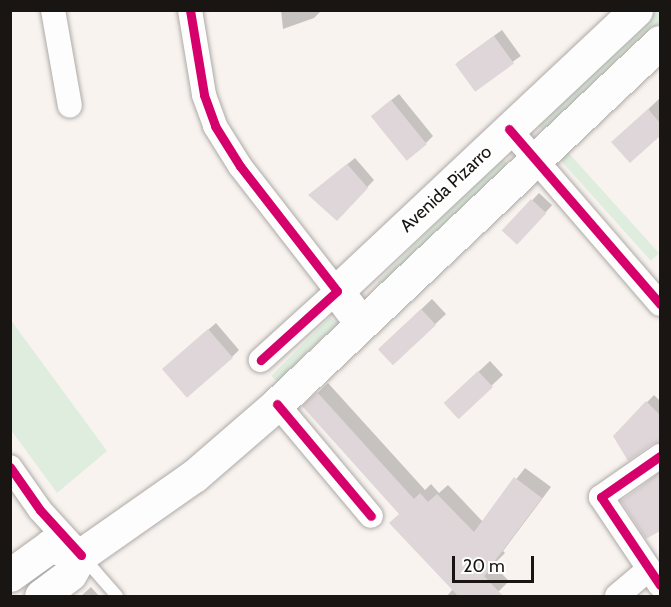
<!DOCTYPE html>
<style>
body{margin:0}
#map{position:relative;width:671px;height:607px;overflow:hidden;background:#f8f3ef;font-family:Cabin,sans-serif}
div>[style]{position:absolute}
.green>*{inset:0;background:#deedde;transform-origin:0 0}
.shadow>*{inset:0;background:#0003;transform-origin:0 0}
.building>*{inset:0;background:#dfd6d9;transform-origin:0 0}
.roads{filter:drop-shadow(0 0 2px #adaaa7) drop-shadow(0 0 2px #adaaa7)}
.lane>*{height:12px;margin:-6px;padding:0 6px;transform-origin:6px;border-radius:6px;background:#fefdfd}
.street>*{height:24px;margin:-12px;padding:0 12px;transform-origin:12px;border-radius:12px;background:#fefdfd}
.secondary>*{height:33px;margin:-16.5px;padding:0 16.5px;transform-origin:16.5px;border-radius:16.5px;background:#fefdfd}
.cycleway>*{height:9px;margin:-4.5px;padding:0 4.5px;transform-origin:4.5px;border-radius:4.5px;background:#d6006c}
span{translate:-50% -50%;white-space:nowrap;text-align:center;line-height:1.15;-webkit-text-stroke:4.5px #fff;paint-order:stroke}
.street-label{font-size:18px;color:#181513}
.frame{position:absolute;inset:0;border:12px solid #181513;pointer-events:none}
.scale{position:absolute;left:452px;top:556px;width:82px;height:27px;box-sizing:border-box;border:3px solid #181513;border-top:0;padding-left:8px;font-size:18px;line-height:21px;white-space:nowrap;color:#181513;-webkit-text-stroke:4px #fff;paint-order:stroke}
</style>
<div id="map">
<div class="green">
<i style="clip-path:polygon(657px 11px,660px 11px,660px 22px,545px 132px,538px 125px)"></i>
<i style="left:566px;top:150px;width:139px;height:11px;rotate:48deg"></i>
<i style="left:501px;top:158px;width:10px;height:175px;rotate:45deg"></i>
<i style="left:330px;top:317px;width:10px;height:83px;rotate:45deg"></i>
<i style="clip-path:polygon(10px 319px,107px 451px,57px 493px,11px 430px)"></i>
</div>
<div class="shadow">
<i style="clip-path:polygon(281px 10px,321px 10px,321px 11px,314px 18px,283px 29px)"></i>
<i style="left:502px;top:30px;width:32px;height:56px;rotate:54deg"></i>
<i style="clip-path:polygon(399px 94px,433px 136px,426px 143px,380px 109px)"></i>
<i style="clip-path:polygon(660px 98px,660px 134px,630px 161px,621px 135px)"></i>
<i style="clip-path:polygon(355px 158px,374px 180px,337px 219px,318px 188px)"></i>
<i style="left:539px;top:193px;width:18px;height:52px;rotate:43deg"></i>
<i style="clip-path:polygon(432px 299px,446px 314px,393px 364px,390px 339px)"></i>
<i style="clip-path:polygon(216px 323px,239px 350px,232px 357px,171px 362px)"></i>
<i style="left:490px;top:361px;width:19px;height:62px;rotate:47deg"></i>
<i style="clip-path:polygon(328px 383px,425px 490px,431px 484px,439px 493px,448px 485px,483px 522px,525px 468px,551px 487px,503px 551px,505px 553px,493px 565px,509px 581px,494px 596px,447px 596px,454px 588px,401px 514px,304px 406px)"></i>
<i style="clip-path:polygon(654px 395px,660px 401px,660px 436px,629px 459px,615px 436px)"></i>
<i style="clip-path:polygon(660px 472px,660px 529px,647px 537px,623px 501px)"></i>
<i style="clip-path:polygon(91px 587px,99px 596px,81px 596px)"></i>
</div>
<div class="building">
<i style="left:494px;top:36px;width:34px;height:48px;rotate:54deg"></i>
<i style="left:391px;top:100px;width:57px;height:26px;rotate:51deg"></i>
<i style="clip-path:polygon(648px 109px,660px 123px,660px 136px,630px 163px,611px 142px)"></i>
<i style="clip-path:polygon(347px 164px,368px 188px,337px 221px,308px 195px)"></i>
<i style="left:531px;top:199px;width:21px;height:43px;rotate:43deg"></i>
<i style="left:421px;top:309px;width:22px;height:59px;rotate:47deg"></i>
<i style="left:208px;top:329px;width:38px;height:61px;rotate:49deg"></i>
<i style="left:478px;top:371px;width:22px;height:47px;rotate:47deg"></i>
<i style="clip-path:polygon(317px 392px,414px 499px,420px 493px,428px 502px,437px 494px,474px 532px,514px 477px,542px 498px,494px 562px,496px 564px,484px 576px,504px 597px,459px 597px,389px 523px,399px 514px,302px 406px)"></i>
<i style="clip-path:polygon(646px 401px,660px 415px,660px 442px,652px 444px,628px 461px,613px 436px)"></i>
<i style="clip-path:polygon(660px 473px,660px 531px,646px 539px,621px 501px)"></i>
</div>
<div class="roads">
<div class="lane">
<i style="left:82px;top:556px;width:53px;rotate:48.8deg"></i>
</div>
<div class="street">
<i style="left:53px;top:10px;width:97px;rotate:80deg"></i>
<i style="left:190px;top:10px;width:86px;rotate:80.6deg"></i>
<i style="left:204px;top:95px;width:33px;rotate:70deg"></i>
<i style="left:215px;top:126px;width:47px;rotate:58deg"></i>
<i style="left:240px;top:166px;width:158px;rotate:52.2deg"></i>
<i style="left:337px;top:291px;width:103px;rotate:137.8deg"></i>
<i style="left:509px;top:129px;width:231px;rotate:49.2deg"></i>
<i style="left:277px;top:404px;width:146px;rotate:50deg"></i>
<i style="left:660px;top:456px;width:72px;rotate:145.2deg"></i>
<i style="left:601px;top:497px;width:106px;rotate:56.2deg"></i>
<i style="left:10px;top:467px;width:52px;rotate:55.1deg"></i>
<i style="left:40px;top:510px;width:61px;rotate:47.7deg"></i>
<i style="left:617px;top:596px;width:42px;rotate:-40.2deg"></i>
</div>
<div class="secondary">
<i style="left:361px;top:323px;width:40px;rotate:-127deg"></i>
<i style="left:337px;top:291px;width:410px;rotate:-43.2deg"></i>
<i style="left:10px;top:575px;width:49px;rotate:-35.9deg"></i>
<i style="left:50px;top:546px;width:32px;rotate:16deg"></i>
<i style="left:41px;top:596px;width:36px;rotate:-37deg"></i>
<i style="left:70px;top:574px;width:22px;rotate:-60deg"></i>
<i style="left:81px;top:555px;width:138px;rotate:-35deg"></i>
<i style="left:194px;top:476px;width:110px;rotate:-40.9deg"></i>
<i style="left:277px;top:404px;width:527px;rotate:-43.39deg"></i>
</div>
</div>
<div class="cycleway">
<i style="left:190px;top:10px;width:86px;rotate:80.6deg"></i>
<i style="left:204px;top:95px;width:33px;rotate:70deg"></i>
<i style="left:215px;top:126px;width:47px;rotate:58deg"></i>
<i style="left:240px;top:166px;width:158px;rotate:52.2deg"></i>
<i style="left:337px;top:291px;width:103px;rotate:137.8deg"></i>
<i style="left:509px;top:129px;width:231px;rotate:49.2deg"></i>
<i style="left:277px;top:404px;width:146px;rotate:50deg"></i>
<i style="left:660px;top:456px;width:72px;rotate:145.2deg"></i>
<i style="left:601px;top:497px;width:106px;rotate:56.2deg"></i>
<i style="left:10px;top:467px;width:52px;rotate:55.1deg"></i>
<i style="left:40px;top:510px;width:61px;rotate:47.7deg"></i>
</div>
<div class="street-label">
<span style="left:446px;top:189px;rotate:-43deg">Avenida Pizarro</span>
</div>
<div class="frame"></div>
<div class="scale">20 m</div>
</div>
